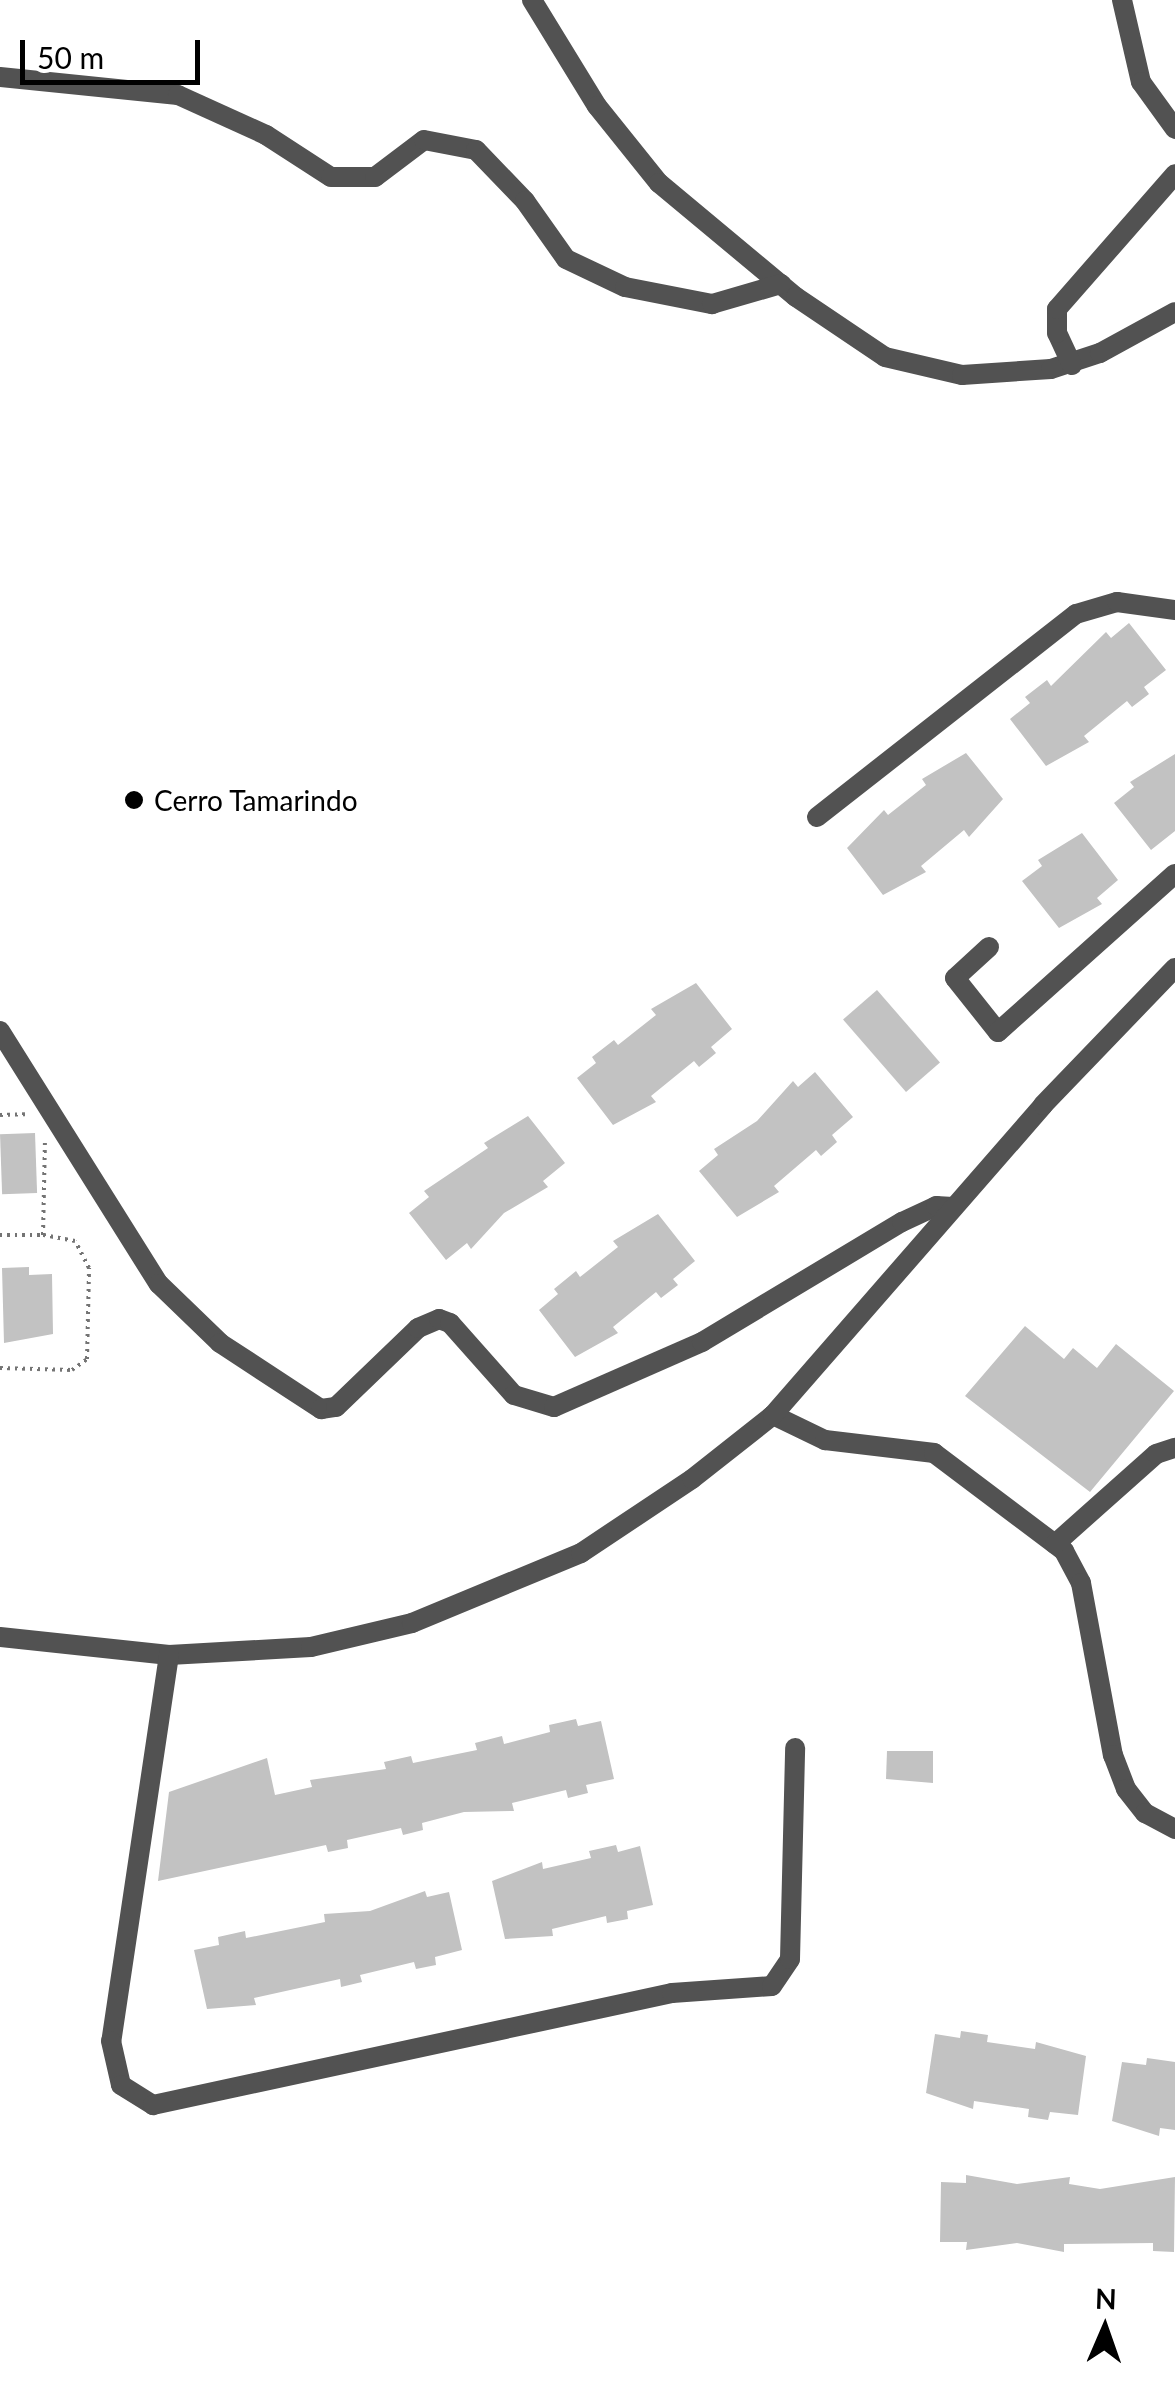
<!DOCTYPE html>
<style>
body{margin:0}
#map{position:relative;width:1175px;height:2398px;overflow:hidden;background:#fff;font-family:Lato,sans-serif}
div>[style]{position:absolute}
.building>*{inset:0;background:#c2c2c2;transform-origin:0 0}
.path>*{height:4px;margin-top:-2px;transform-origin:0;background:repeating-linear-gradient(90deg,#747474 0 2.5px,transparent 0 7.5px)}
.minor>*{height:20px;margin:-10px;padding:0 10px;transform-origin:10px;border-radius:10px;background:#525252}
.dots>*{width:28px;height:28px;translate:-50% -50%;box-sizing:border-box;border:5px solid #fff;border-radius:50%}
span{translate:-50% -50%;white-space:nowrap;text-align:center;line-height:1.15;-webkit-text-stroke:9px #fff;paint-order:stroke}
.poi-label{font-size:28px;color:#000}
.left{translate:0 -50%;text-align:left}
.north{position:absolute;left:1055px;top:2278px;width:100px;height:100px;-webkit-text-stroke:8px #fff;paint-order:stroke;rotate:2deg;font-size:28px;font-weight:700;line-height:40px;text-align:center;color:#000}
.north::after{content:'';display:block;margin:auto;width:35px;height:45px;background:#000;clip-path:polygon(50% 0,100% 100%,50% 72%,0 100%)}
.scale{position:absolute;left:20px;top:40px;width:180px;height:45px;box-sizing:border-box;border:5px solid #000;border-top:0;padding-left:12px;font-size:30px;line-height:35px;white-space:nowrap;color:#000;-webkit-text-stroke:8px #fff;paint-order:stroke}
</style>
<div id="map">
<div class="building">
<i style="clip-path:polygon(1129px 623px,1166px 670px,1144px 687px,1149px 694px,1132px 707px,1127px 701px,1084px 736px,1089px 742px,1046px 766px,1010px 719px,1030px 703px,1025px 697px,1047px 680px,1051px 686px,1106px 632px,1111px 638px)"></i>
<i style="clip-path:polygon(966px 753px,1003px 799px,969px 837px,964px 830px,921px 866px,926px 872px,883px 895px,847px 848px,884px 810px,888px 815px,926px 785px,922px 779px)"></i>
<i style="clip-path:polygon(1175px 754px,1175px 831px,1151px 850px,1114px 803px,1134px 787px,1130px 782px)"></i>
<i style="clip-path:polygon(1082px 833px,1118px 880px,1097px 898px,1102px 904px,1059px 928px,1022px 881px,1042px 866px,1038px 860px)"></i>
<i style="clip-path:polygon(696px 983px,732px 1029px,711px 1047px,716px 1053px,699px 1067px,694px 1061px,651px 1096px,656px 1102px,613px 1125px,577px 1078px,596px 1063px,592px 1057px,614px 1040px,618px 1045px,656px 1015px,651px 1009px)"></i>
<i style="left:877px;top:990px;width:96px;height:45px;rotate:49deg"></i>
<i style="clip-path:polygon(815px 1072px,853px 1117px,832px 1135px,837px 1142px,821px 1156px,816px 1150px,774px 1186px,779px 1192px,737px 1217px,699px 1171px,718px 1155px,714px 1149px,757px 1121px,793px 1081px,798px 1087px)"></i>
<i style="clip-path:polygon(528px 1116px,565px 1163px,543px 1181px,548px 1187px,504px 1213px,471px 1249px,467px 1243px,446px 1260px,409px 1213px,429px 1197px,424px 1191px,488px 1148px,484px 1143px)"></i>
<i style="left:35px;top:1133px;width:60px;height:35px;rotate:88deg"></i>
<i style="clip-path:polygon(658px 1214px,695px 1261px,673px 1279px,678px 1285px,661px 1298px,656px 1292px,613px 1327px,618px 1333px,575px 1357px,539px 1310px,558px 1294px,554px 1289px,576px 1271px,580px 1277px,618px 1247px,613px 1241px)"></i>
<i style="clip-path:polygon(29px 1267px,29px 1275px,52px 1274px,53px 1334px,4px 1343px,2px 1268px)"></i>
<i style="clip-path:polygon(1025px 1326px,1064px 1359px,1073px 1348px,1097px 1368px,1116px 1344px,1174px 1391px,1090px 1492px,965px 1396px)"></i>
<i style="clip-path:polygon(576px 1719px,578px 1726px,601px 1721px,614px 1779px,586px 1785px,588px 1793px,568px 1798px,566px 1790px,512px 1803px,514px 1811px,464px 1812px,422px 1823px,423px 1830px,403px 1835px,401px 1828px,347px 1840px,348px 1848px,328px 1852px,326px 1845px,158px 1881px,169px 1792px,267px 1758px,275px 1795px,312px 1787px,310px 1780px,386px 1769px,384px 1762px,411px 1756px,413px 1763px,477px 1750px,475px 1743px,502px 1736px,504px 1744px,550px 1732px,549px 1725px)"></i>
<i style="clip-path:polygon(887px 1751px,933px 1751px,933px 1783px,886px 1779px)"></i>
<i style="clip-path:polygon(616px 1845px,618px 1852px,640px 1846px,653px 1905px,627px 1911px,628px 1919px,607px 1923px,606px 1916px,552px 1929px,553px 1936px,505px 1939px,492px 1881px,542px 1862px,543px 1869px,591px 1858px,589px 1851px)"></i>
<i style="clip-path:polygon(425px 1891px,427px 1897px,449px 1892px,462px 1950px,435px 1957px,436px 1965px,416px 1969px,414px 1962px,360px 1975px,362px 1982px,341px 1987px,340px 1979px,254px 1998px,256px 2005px,207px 2009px,194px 1950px,219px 1945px,218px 1937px,245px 1931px,246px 1938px,325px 1922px,324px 1914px,370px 1911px)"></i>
<i style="clip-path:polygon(961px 2031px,988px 2035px,987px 2042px,1035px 2049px,1036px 2042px,1086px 2056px,1078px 2115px,1050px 2112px,1048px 2120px,1028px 2117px,1029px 2109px,974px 2101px,973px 2109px,926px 2093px,935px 2034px,960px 2038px)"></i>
<i style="clip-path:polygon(1147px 2058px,1175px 2062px,1175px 2130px,1160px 2128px,1159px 2136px,1112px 2121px,1122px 2062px,1146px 2065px)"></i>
<i style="clip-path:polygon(966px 2175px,1017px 2184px,1070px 2177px,1069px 2184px,1100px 2189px,1175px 2177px,1174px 2252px,1153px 2251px,1153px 2243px,1064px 2244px,1064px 2252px,1017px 2243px,966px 2250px,967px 2242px,940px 2242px,941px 2182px,966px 2183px)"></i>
</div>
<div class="path">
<i style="left:0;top:1115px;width:25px;rotate:-2deg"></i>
<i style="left:0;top:1235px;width:43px"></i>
<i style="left:43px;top:1235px;width:92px;rotate:-88.8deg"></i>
<i style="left:0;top:1368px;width:72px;rotate:1.6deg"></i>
<i style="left:72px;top:1370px;width:19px;rotate:-36deg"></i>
<i style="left:87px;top:1359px;width:91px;rotate:-88.7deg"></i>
<i style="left:89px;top:1268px;width:30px;rotate:-117deg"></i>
<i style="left:75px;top:1241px;width:33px;rotate:-169deg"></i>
</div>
<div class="minor">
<i style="left:532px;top:0;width:124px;rotate:58.5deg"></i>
<i style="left:597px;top:106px;width:99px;rotate:51.2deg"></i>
<i style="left:659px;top:183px;width:178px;rotate:39.8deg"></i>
<i style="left:796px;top:297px;width:107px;rotate:34deg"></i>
<i style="left:885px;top:357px;width:79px;rotate:13.2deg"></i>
<i style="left:962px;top:375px;width:89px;rotate:-3.9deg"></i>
<i style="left:1051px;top:369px;width:52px;rotate:-18.1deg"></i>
<i style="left:1100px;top:353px;width:85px;rotate:-28.7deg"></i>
<i style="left:1122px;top:0;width:84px;rotate:77deg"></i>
<i style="left:1141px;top:82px;width:58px;rotate:54.1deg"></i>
<i style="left:0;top:77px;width:179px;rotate:5.8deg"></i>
<i style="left:178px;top:95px;width:97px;rotate:24.4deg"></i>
<i style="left:266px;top:135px;width:77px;rotate:32.9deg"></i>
<i style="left:331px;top:177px;width:44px"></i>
<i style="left:375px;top:177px;width:61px;rotate:-37.1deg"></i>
<i style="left:424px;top:140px;width:53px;rotate:10.9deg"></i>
<i style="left:476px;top:150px;width:71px;rotate:46.1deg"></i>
<i style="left:525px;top:201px;width:71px;rotate:54.7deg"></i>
<i style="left:566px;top:259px;width:65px;rotate:25.4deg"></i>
<i style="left:625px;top:287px;width:89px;rotate:11.1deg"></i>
<i style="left:712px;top:304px;width:72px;rotate:-16.2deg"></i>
<i style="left:1072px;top:365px;width:35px;rotate:-115deg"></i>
<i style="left:1057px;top:333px;width:24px;rotate:-90deg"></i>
<i style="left:1057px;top:309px;width:179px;rotate:-48.8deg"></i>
<i style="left:817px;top:817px;width:329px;rotate:-38.1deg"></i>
<i style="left:1076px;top:614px;width:43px;rotate:-16.3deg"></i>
<i style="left:1117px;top:602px;width:59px;rotate:7.9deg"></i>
<i style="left:989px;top:947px;width:46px;rotate:137.6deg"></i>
<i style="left:955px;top:978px;width:69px;rotate:51.5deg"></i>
<i style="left:998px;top:1032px;width:237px;rotate:-41.8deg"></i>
<i style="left:0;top:1031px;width:299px;rotate:57.9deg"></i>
<i style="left:159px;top:1284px;width:85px;rotate:44deg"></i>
<i style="left:220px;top:1343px;width:121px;rotate:33.2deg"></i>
<i style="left:321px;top:1409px;width:15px;rotate:-8deg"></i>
<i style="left:336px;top:1407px;width:114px;rotate:-43.9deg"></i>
<i style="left:418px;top:1328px;width:23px;rotate:-23deg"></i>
<i style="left:439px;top:1319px;width:12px;rotate:20deg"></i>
<i style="left:450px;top:1323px;width:96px;rotate:48.4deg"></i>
<i style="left:514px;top:1395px;width:42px;rotate:16.7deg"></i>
<i style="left:554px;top:1407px;width:162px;rotate:-23.7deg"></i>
<i style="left:702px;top:1342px;width:233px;rotate:-31deg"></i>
<i style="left:902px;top:1222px;width:38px;rotate:-25deg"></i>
<i style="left:936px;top:1206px;width:17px;rotate:3deg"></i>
<i style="left:773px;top:1415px;width:58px;rotate:25.7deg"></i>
<i style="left:825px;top:1440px;width:110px;rotate:6.8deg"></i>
<i style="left:934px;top:1453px;width:163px;rotate:37deg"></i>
<i style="left:1064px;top:1551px;width:36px;rotate:62deg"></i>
<i style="left:1081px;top:1583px;width:175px;rotate:79.5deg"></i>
<i style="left:1113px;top:1755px;width:36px;rotate:69deg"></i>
<i style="left:1126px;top:1789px;width:31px;rotate:52deg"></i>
<i style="left:1145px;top:1813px;width:34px;rotate:28deg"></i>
<i style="left:1055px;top:1544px;width:135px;rotate:-41.7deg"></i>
<i style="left:1156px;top:1454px;width:20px;rotate:-18deg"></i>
<i style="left:0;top:1637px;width:170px;rotate:6.1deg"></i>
<i style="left:169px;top:1655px;width:142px;rotate:-3.2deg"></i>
<i style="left:311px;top:1647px;width:104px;rotate:-13.4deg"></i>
<i style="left:412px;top:1623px;width:183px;rotate:-22.5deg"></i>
<i style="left:581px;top:1553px;width:133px;rotate:-33.7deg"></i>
<i style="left:692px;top:1479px;width:103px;rotate:-38.3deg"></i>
<i style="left:773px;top:1415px;width:411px;rotate:-48.9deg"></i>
<i style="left:1043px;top:1105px;width:190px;rotate:-46.1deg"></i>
<i style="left:169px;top:1655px;width:390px;rotate:98.5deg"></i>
<i style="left:111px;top:2041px;width:45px;rotate:77.2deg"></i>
<i style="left:121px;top:2085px;width:38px;rotate:32deg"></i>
<i style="left:153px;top:2105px;width:531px;rotate:-12.18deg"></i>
<i style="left:672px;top:1993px;width:100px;rotate:-4deg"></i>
<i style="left:772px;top:1986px;width:32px;rotate:-56deg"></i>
<i style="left:790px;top:1959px;width:211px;rotate:-88.6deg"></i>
</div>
<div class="dots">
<i style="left:134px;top:800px;background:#000"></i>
</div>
<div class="poi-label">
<span class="left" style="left:154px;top:800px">Cerro Tamarindo</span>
</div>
<div class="north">N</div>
<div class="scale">50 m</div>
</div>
